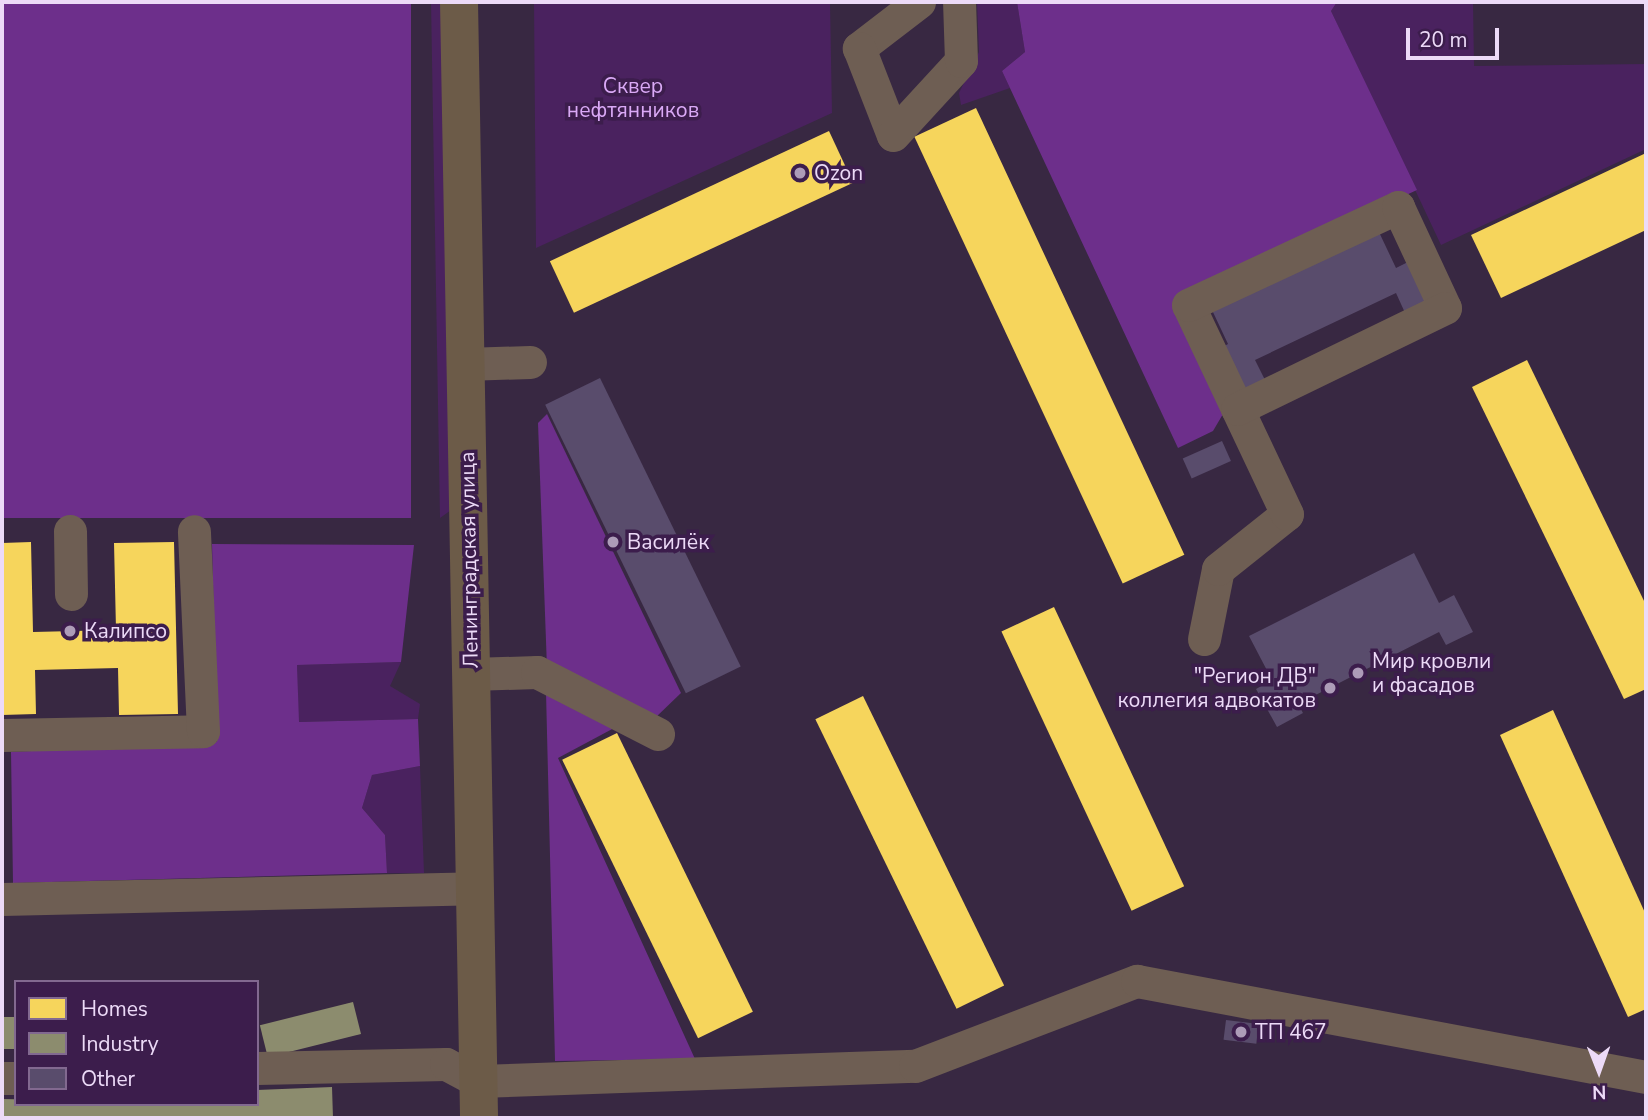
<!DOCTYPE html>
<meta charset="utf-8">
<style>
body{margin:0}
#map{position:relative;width:1648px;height:1120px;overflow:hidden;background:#382842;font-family:"Nunito Sans",sans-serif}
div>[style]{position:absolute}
.green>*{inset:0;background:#4a225f}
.forest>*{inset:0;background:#6d2f8b;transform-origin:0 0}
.homes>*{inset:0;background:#f6d55c;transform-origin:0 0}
.industry>*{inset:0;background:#8c8c6e;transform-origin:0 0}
.building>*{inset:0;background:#594c6c;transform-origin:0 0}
.minor>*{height:33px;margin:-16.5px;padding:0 16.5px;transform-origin:16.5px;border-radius:16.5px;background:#6e5e53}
.major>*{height:38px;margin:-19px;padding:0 19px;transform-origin:19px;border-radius:19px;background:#6c5b48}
.dots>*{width:19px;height:19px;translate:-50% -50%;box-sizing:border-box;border:4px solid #3c1d4c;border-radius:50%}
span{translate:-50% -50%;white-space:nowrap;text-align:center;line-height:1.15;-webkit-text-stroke:7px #3c1d4c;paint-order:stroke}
.park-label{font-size:21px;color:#daa9f6}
.poi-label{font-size:21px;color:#ecdaf7}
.left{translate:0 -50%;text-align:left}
.right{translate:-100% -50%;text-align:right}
.street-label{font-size:21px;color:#ecdaf7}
.frame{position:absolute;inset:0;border:4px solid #ecdaf7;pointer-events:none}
.legend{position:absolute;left:14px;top:980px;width:245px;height:126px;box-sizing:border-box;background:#3c1d4c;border:2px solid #826990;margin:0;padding:9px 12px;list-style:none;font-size:21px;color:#ecdaf7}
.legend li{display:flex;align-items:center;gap:14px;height:35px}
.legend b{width:35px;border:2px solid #826990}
.north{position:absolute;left:1564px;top:1036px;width:70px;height:70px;-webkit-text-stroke:5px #3c1d4c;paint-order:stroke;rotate:179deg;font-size:19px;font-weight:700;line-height:28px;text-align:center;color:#ecdaf7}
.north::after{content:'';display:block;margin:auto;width:24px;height:32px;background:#ecdaf7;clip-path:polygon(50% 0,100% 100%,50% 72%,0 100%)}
.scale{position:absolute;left:1406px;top:28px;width:93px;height:32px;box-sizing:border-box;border:4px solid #ecdaf7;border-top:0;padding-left:9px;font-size:21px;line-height:24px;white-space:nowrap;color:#ecdaf7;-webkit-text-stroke:5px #3c1d4c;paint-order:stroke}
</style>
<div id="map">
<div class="green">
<i style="clip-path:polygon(431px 2px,451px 2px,454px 508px,440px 518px)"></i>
<i style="clip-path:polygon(534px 2px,860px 2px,830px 3px,832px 113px,536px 248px)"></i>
<i style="clip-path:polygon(977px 2px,1017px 2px,1025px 52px,1002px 71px,1010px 88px,961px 105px,959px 93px,979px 52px)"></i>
<i style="clip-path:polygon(1337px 2px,1473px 2px,1474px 66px,1646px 64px,1646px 149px,1441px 245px,1331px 11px)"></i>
<i style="clip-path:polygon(401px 662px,390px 686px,420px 704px,418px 719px,298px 722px,297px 665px)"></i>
<i style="clip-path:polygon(420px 766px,424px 873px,387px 873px,385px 835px,362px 808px,372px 775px)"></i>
</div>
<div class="forest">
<i style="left:2px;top:2px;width:409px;height:516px"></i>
<i style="clip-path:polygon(1017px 2px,1337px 2px,1331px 11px,1417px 190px,1176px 301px,1223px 414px,1213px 431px,1178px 448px,1002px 71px,1025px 52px)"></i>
<i style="clip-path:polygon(547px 414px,681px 693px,654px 719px,547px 668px,538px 423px)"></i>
<i style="clip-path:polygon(212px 544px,414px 545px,401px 662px,297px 665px,299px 722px,418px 719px,420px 766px,372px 775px,362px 808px,385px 835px,387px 873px,13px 883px,11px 752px,217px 742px)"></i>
<i style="clip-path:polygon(546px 692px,616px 727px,558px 758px,695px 1059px,555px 1061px)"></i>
</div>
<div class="homes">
<i style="left:976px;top:108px;width:493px;height:68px;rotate:65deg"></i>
<i style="left:829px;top:131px;width:57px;height:308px;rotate:65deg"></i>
<i style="clip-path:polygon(1646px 153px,1646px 230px,1501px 298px,1471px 235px)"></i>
<i style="clip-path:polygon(1527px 360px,1646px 605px,1646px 689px,1624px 699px,1472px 387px)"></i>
<i style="clip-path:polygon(31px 542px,33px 632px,116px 630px,114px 543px,174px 542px,178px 714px,119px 715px,118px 668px,35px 670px,36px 714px,2px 715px,2px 543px)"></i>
<i style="left:1054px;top:607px;width:308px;height:58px;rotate:65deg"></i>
<i style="left:863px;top:696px;width:322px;height:53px;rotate:64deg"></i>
<i style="clip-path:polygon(1553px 710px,1646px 915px,1646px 1009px,1628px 1017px,1500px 735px)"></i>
<i style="left:617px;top:733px;width:310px;height:61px;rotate:64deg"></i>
</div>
<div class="industry">
<i style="left:353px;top:1002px;width:33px;height:96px;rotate:76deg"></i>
<i style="left:16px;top:1017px;width:32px;height:14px;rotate:90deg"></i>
<i style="clip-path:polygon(332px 1087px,333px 1118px,2px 1118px,2px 1099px,257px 1104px,257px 1090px)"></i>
</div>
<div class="building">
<i style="clip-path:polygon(1378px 230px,1396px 268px,1410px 261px,1430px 304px,1406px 315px,1396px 293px,1255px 360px,1265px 380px,1239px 392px,1219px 349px,1228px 344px,1212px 310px)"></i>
<i style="left:600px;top:378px;width:321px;height:61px;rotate:64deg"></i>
<i style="left:1222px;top:441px;width:22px;height:43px;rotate:66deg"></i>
<i style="clip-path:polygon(1414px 553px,1439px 603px,1454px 595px,1473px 632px,1446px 645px,1439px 632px,1298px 704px,1303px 713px,1277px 727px,1256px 689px,1272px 680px,1249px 636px)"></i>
<i style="left:1226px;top:1020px;width:33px;height:20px;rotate:7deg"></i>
</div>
<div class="minor">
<i style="left:919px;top:2px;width:76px;rotate:142.5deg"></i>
<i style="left:859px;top:48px;width:93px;rotate:68.7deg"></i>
<i style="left:893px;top:135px;width:100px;rotate:-47.4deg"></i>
<i style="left:961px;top:61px;width:59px;rotate:-91.9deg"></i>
<i style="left:465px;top:364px;width:65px;rotate:-1.8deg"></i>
<i style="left:70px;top:531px;width:63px;rotate:89.1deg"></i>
<i style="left:1204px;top:639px;width:71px;rotate:-78.7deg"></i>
<i style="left:1218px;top:569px;width:88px;rotate:-38.6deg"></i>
<i style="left:1287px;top:514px;width:231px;rotate:-115.3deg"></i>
<i style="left:1188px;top:305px;width:232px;rotate:-25deg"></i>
<i style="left:1398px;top:207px;width:111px;rotate:65deg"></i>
<i style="left:1445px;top:308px;width:231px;rotate:154.1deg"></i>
<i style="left:471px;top:674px;width:66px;rotate:-1.7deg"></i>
<i style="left:537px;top:672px;width:136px;rotate:27.1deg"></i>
<i style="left:2px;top:735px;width:201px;rotate:-1.1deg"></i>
<i style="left:203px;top:731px;width:200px;rotate:-92.6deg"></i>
<i style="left:2px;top:899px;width:473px;rotate:-1.3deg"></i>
<i style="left:257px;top:1068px;width:189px;rotate:-1.2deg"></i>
<i style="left:446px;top:1064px;width:36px;rotate:28deg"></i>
<i style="left:478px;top:1081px;width:437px;rotate:-2deg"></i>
<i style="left:915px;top:1066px;width:238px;rotate:-21deg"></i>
<i style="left:1137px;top:981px;width:518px;rotate:10.68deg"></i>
<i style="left:2px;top:1078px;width:14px"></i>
</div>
<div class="major">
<i style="left:459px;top:2px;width:1116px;rotate:88.97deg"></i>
</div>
<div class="dots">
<i style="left:800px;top:173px;background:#ad9cb8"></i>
<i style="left:613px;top:542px;background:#ad9cb8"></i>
<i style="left:70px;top:631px;background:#ad9cb8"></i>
<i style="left:1358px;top:673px;background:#ad9cb8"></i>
<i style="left:1330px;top:688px;background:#ad9cb8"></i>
<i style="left:1241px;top:1032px;background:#ad9cb8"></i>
</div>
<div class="park-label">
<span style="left:633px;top:98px">Сквер<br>нефтянников</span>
</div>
<div class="poi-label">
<span class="left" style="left:814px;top:173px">Ozon</span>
<span class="left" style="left:627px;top:542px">Василёк</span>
<span class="left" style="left:84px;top:631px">Калипсо</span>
<span class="left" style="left:1372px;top:673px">Мир кровли<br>и фасадов</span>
<span class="right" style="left:1316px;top:688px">"Регион ДВ"<br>коллегия адвокатов</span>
<span class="left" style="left:1255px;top:1032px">ТП 467</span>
</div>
<div class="street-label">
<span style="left:469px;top:560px;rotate:-91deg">Ленинградская улица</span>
</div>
<div class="frame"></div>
<ul class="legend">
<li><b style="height:19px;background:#f6d55c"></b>Homes</li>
<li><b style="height:19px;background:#8c8c6e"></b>Industry</li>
<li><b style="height:19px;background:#594c6c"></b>Other</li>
</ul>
<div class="north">N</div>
<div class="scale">20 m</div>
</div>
